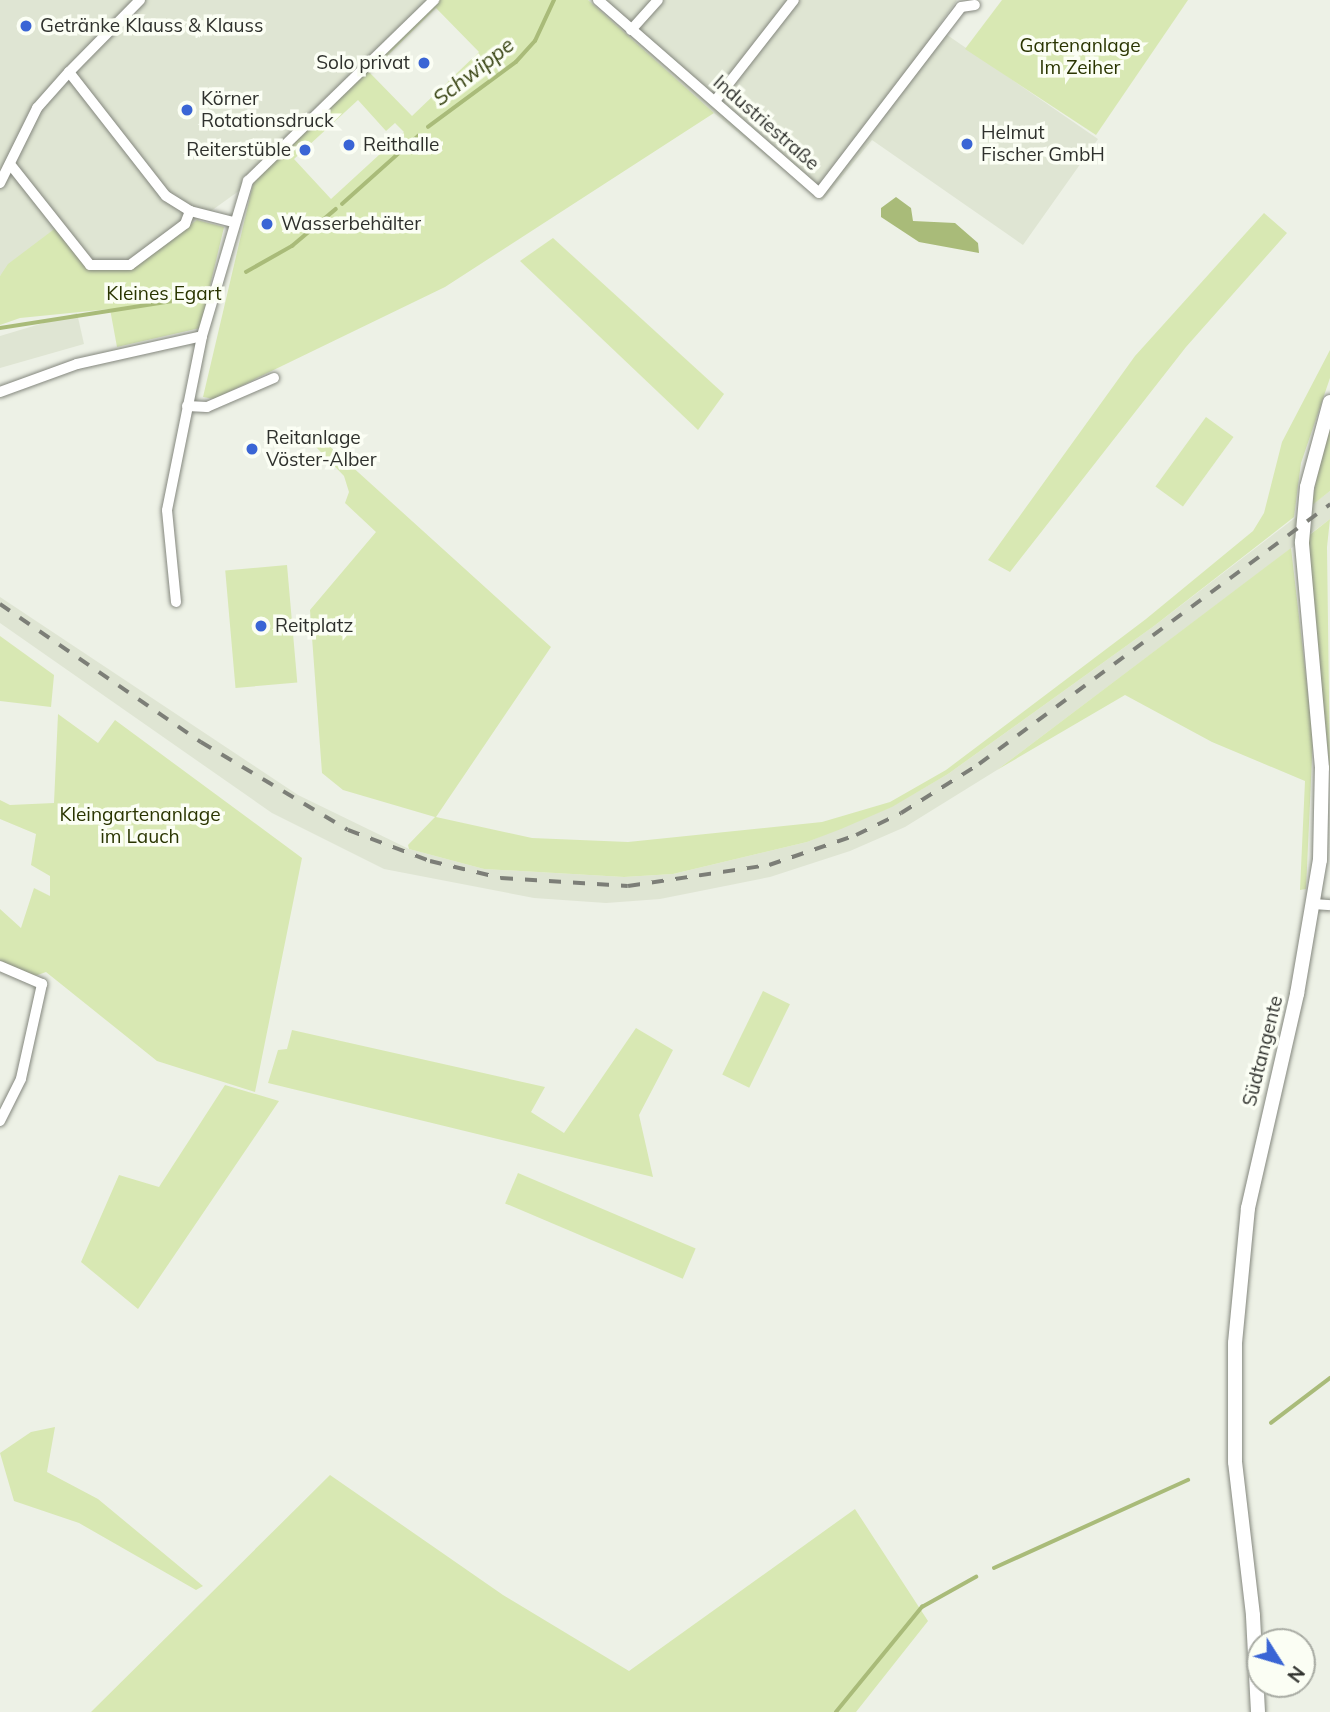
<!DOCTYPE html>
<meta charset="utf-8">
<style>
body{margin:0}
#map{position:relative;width:1330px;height:1712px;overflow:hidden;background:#edf1e6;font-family:Mulish,sans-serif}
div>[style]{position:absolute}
.built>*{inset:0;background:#dfe5d3}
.green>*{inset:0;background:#d8e8b3;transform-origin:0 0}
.water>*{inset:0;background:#a9bb79}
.stream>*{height:3.5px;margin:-1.75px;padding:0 1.75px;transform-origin:1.75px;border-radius:1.75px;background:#a9bb79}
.roads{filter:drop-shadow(0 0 2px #84877e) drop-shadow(0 0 2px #84877e)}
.minor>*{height:10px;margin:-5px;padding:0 5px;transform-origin:5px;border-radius:5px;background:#fff}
.secondary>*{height:14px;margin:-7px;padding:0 7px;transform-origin:7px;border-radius:7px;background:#fff}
.rail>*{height:3.5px;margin-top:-1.75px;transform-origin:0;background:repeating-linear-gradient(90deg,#7c7e77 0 12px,transparent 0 24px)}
.dots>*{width:19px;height:19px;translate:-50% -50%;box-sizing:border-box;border:4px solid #fbfef4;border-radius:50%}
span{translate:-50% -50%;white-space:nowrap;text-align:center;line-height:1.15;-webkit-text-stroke:7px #fbfef4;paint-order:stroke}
.poi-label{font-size:19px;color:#2f312d}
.left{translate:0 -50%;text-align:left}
.right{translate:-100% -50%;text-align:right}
.park-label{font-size:19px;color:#2a3501}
.street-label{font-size:19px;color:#2f312d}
.water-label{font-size:21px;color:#35410f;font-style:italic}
.north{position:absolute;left:1246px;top:1628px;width:70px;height:70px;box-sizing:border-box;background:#fbfef4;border:2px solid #a9aca4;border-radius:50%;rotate:127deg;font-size:19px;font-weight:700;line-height:28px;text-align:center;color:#2f312d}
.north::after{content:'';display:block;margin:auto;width:24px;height:32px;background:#3a65d5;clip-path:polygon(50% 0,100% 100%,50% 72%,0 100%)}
</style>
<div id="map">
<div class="built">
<i style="clip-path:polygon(0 0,428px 0,254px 180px,132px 268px,7px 270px,0 276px)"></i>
<i style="clip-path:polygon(588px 0,957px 0,937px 28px,1098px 139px,1023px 245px,872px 140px,822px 201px,714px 113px)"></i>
<i style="clip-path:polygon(77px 313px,84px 344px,0 368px,0 336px)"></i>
<i style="clip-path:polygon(1330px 491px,1330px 519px,997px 770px,905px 827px,850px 851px,770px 877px,660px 899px,606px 903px,534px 898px,384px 869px,272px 813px,0 623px,0 597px,298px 795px,409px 849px,484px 869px,624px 877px,673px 874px,807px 842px,891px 807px,948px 774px,1154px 626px)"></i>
</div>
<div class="green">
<i style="clip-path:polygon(evenodd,428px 0,588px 0,714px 113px,445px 287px,214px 399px,203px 397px,254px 180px,428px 0,436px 8px,479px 52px,412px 116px,370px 73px,436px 8px,428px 0,358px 100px,386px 131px,395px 123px,404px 132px,331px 199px,294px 159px,358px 100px)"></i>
<i style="clip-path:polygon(1002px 0,1188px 0,1096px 135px,965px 49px)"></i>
<i style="clip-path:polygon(1264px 213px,1287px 233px,1186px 347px,1010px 572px,988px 560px,1135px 356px)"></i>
<i style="clip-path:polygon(197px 220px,224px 227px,200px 328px,117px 347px,110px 309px,20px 318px,0 325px,0 276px,8px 264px,57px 227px,89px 269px,132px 268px)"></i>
<i style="clip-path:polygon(553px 238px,724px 394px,698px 430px,520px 261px)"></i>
<i style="clip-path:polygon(1330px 350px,1330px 378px,1301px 463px,1294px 517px,1154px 626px,948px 774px,892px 807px,841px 829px,807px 842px,673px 874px,624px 877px,484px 869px,409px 849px,408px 845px,435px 817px,343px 790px,322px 773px,310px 610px,376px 532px,345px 503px,349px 492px,344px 476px,315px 446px,316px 434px,551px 647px,436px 817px,532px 838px,628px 842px,822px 822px,890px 802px,946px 770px,1146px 619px,1253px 531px,1264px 513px,1282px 442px)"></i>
<i style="left:1206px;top:417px;width:34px;height:86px;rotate:36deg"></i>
<i style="clip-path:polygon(1330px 422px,1330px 491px,1311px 506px,1325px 439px)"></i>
<i style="clip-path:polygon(1330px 519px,1327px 547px,1330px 773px,1307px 537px)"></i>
<i style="clip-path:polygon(1291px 548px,1313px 737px,1306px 889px,1300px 890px,1305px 781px,1212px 742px,1125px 695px,997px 770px)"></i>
<i style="left:287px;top:565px;width:118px;height:62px;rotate:85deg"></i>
<i style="clip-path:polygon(0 636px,54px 675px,51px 707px,0 701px)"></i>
<i style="clip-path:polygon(58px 714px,98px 743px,115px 720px,302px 858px,255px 1092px,157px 1061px,46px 972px,32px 977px,0 962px,0 909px,21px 928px,34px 888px,50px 896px,50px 876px,31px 865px,36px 834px,0 819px,0 800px,10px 805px,54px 803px)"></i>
<i style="left:763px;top:991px;width:30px;height:93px;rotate:26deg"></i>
<i style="clip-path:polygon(636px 1028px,673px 1050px,639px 1115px,653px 1177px,268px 1083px,278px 1050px,287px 1049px,292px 1030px,545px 1087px,531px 1112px,564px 1133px)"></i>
<i style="clip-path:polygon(225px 1085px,279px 1101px,138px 1309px,81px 1262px,119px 1175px,159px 1187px)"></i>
<i style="left:518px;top:1173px;width:193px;height:33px;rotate:23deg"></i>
<i style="clip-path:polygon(55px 1427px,47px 1472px,98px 1499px,203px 1586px,196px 1590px,79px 1523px,14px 1501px,0 1453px,31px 1432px)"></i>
<i style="clip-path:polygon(330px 1475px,503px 1595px,629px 1671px,855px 1509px,928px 1621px,856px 1712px,91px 1712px)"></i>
</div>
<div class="water">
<i style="clip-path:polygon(896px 197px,911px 208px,913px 221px,955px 223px,978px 243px,979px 253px,919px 242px,881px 217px,881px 208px)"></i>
</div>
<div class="stream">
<i style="left:428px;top:127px;width:109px;rotate:-36.5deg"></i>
<i style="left:516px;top:62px;width:28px;rotate:-48deg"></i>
<i style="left:535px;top:41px;width:45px;rotate:-65.1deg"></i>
<i style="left:342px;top:204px;width:102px;rotate:-41.8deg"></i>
<i style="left:246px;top:272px;width:53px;rotate:-29.5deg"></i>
<i style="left:292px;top:246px;width:57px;rotate:-40.1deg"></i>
<i style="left:0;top:328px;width:187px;rotate:-8.9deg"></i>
<i style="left:1271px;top:1423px;width:74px;rotate:-37.3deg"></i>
<i style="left:994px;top:1568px;width:213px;rotate:-24.4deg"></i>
<i style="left:836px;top:1712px;width:136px;rotate:-50.7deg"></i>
<i style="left:922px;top:1607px;width:62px;rotate:-29.1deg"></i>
</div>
<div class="roads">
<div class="minor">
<i style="left:140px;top:0;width:101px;rotate:134.6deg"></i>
<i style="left:69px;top:72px;width:157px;rotate:52deg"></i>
<i style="left:166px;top:196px;width:28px;rotate:32deg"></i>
<i style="left:190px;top:211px;width:44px;rotate:14.3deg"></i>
<i style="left:598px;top:0;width:293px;rotate:41.1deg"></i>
<i style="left:819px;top:193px;width:234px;rotate:-52.6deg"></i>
<i style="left:961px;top:7px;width:14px;rotate:-8deg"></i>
<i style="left:631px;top:30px;width:40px;rotate:-48deg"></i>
<i style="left:715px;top:101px;width:128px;rotate:-52deg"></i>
<i style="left:10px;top:164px;width:129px;rotate:51.6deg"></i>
<i style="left:90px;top:265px;width:40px"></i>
<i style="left:130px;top:265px;width:69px;rotate:-36.7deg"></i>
<i style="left:185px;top:224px;width:14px;rotate:-69deg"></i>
<i style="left:0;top:183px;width:84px;rotate:-63.7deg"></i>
<i style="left:37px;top:108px;width:48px;rotate:-48.4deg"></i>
<i style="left:0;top:392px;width:82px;rotate:-20deg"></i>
<i style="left:77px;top:364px;width:128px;rotate:-12.6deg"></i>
<i style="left:187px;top:406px;width:20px;rotate:3deg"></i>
<i style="left:207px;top:407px;width:73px;rotate:-23.4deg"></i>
<i style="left:176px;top:602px;width:92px;rotate:-95.6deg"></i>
<i style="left:167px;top:510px;width:177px;rotate:-78.6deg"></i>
<i style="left:202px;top:336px;width:162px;rotate:-73.5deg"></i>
<i style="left:248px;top:181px;width:260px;rotate:-44.2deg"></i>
<i style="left:1315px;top:904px;width:15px;rotate:4deg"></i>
<i style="left:0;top:966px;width:46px;rotate:23.2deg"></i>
<i style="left:42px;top:984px;width:97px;rotate:102.5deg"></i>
<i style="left:21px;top:1079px;width:47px;rotate:116.6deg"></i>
</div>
<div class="secondary">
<i style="left:1258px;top:1712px;width:97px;rotate:-93deg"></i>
<i style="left:1253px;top:1615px;width:154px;rotate:-96.7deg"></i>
<i style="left:1235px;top:1462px;width:119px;rotate:-90deg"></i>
<i style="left:1235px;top:1343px;width:136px;rotate:-84.5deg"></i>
<i style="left:1248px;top:1208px;width:220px;rotate:-77.1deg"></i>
<i style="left:1297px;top:994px;width:136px;rotate:-80.3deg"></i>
<i style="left:1320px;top:860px;width:92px;rotate:-88.8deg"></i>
<i style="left:1322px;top:768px;width:227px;rotate:-95.1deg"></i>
<i style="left:1302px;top:542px;width:55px;rotate:-84.8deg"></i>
<i style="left:1307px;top:487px;width:88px;rotate:-74.9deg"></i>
</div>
</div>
<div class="rail">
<i style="left:0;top:604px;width:244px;rotate:34.5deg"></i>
<i style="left:201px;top:742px;width:171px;rotate:30.9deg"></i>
<i style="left:348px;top:830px;width:88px;rotate:20.7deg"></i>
<i style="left:430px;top:861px;width:73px;rotate:13.5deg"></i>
<i style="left:501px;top:878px;width:127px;rotate:3.6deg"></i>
<i style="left:628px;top:886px;width:143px;rotate:-8.5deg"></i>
<i style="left:769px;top:865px;width:92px;rotate:-19deg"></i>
<i style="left:856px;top:835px;width:50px;rotate:-26.1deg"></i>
<i style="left:901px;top:813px;width:92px;rotate:-32.1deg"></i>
<i style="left:979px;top:764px;width:437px;rotate:-36.5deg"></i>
</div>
<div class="dots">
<i style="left:26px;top:26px;background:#3a65d5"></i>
<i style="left:424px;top:63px;background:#3a65d5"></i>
<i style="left:187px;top:110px;background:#3a65d5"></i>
<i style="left:967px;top:144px;background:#3a65d5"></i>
<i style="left:349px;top:145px;background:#3a65d5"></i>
<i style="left:305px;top:150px;background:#3a65d5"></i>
<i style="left:267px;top:224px;background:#3a65d5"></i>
<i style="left:252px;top:449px;background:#3a65d5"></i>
<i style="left:261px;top:626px;background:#3a65d5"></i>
</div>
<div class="poi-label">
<span class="left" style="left:40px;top:26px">Getränke Klauss &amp; Klauss</span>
<span class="right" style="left:410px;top:63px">Solo privat</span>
<span class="left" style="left:201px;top:110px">Körner<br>Rotationsdruck</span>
<span class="left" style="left:981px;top:144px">Helmut<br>Fischer GmbH</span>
<span class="left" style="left:363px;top:145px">Reithalle</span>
<span class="right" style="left:291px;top:150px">Reiterstüble</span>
<span class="left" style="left:281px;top:224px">Wasserbehälter</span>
<span class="left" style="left:266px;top:449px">Reitanlage<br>Vöster-Alber</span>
<span class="left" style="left:275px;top:626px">Reitplatz</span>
</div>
<div class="park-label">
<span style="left:1080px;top:57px">Gartenanlage<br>Im Zeiher</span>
<span style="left:164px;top:294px">Kleines Egart</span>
<span style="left:140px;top:826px">Kleingartenanlage<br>im Lauch</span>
</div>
<div class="street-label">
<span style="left:766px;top:123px;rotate:41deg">Industriestraße</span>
<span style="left:1263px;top:1051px;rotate:-76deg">Südtangente</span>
</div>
<div class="water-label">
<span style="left:473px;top:71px;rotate:-38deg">Schwippe</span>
</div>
<div class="north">N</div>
</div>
